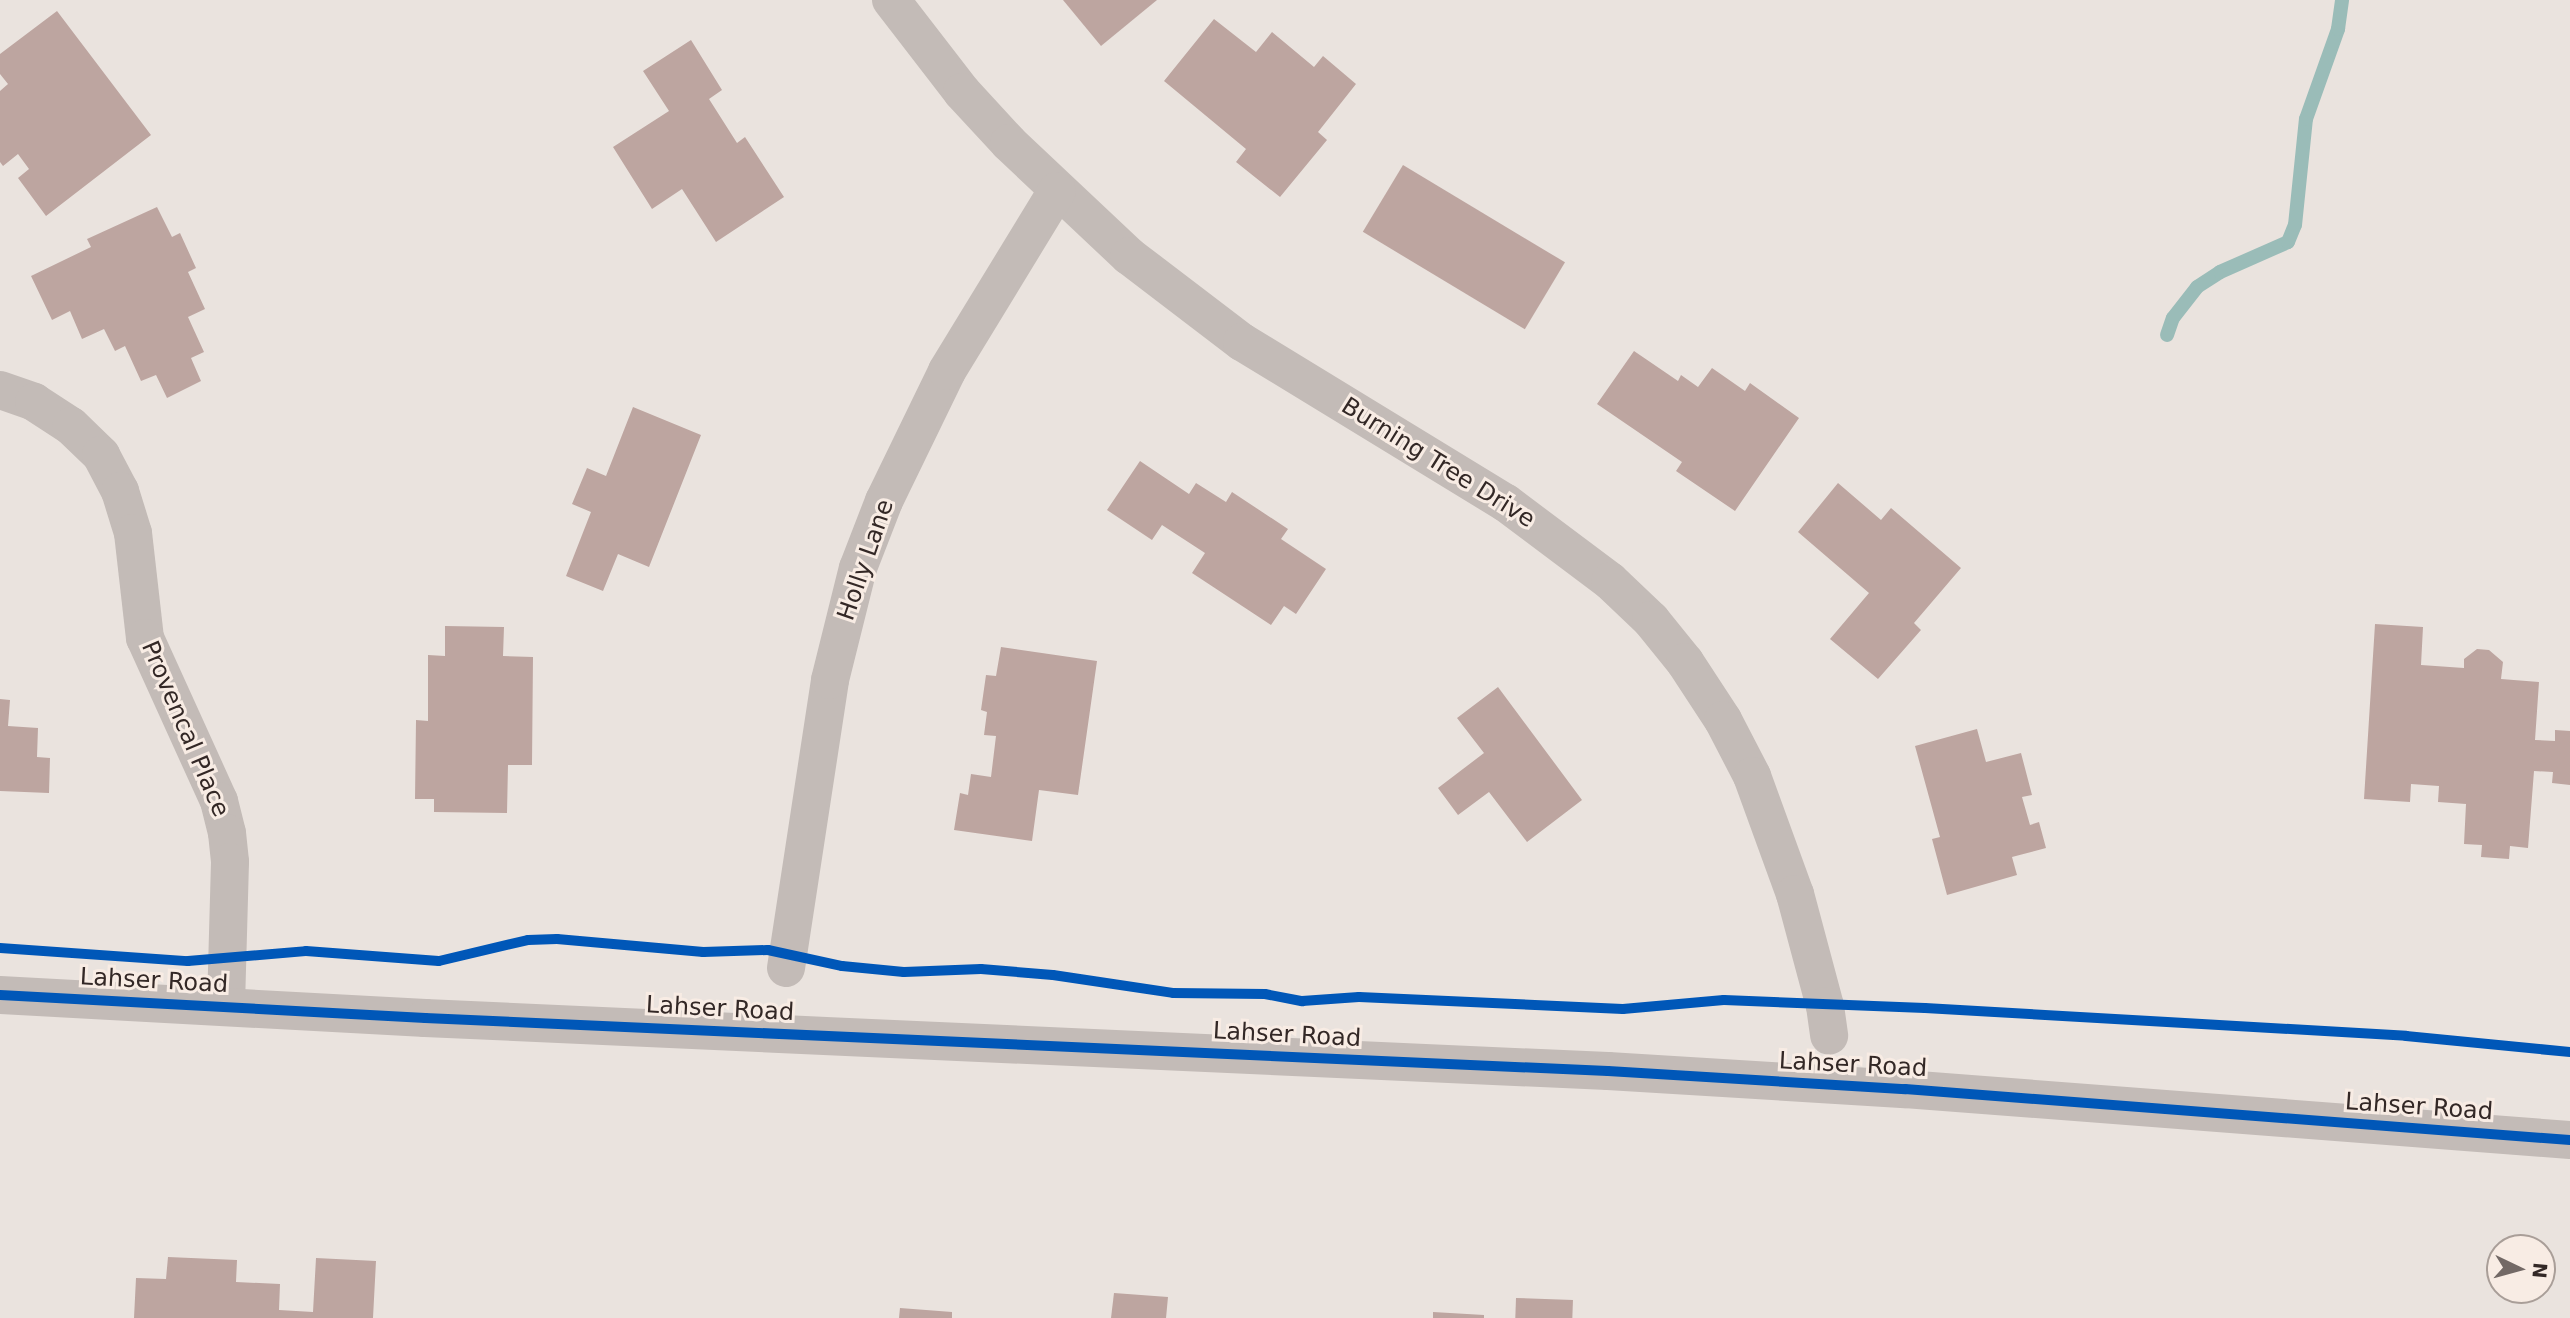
<!DOCTYPE html>
<style>
body{margin:0}
#map{position:relative;width:2570px;height:1318px;overflow:hidden;background:#eae3de;font-family:"DejaVu Sans",sans-serif}
div>[style]{position:absolute}
.stream>*{height:14px;margin:-7px;padding:0 7px;transform-origin:7px;border-radius:7px;background:#9abcb8}
.building>*{inset:0;background:#bda5a0;transform-origin:0 0}
.minor>*{height:38px;margin:-19px;padding:0 19px;transform-origin:19px;border-radius:19px;background:#c3bbb7}
.cycleway>*{height:10px;margin:-5px;padding:0 5px;transform-origin:5px;border-radius:5px;background:#0057b8}
span{translate:-50% -50%;white-space:nowrap;text-align:center;line-height:1.15;-webkit-text-stroke:6px #f8ece4;paint-order:stroke}
.street-label{font-size:24px;color:#332826}
.north{position:absolute;left:2486px;top:1234px;width:70px;height:70px;box-sizing:border-box;background:#f8ece4;border:2px solid #a99e98;border-radius:50%;rotate:95deg;font-size:19px;font-weight:700;line-height:28px;text-align:center;color:#332826}
.north::after{content:'';display:block;margin:auto;width:24px;height:32px;background:#736966;clip-path:polygon(50% 0,100% 100%,50% 72%,0 100%)}
</style>
<div id="map">
<div class="stream">
<i style="left:2167px;top:335px;width:18px;rotate:-71deg"></i>
<i style="left:2173px;top:318px;width:39px;rotate:-52deg"></i>
<i style="left:2197px;top:287px;width:27px;rotate:-33deg"></i>
<i style="left:2220px;top:272px;width:74px;rotate:-23.8deg"></i>
<i style="left:2288px;top:242px;width:18px;rotate:-68deg"></i>
<i style="left:2295px;top:225px;width:107px;rotate:-84.1deg"></i>
<i style="left:2306px;top:119px;width:96px;rotate:-70.4deg"></i>
<i style="left:2338px;top:29px;width:29px;rotate:-82deg"></i>
</div>
<div class="building">
<i style="clip-path:polygon(1063px 0,1157px 0,1101px 46px)"></i>
<i style="clip-path:polygon(57px 11px,151px 135px,46px 216px,18px 178px,29px 169px,18px 154px,3px 166px,0 162px,0 91px,8px 84px,0 74px,0 54px)"></i>
<i style="clip-path:polygon(1214px 19px,1256px 52px,1272px 32px,1314px 67px,1323px 56px,1356px 84px,1318px 132px,1327px 140px,1280px 197px,1236px 162px,1246px 149px,1164px 81px)"></i>
<i style="clip-path:polygon(691px 40px,722px 90px,709px 99px,737px 143px,745px 137px,784px 197px,716px 242px,682px 189px,652px 209px,613px 147px,669px 111px,643px 71px)"></i>
<i style="left:1403px;top:165px;width:189px;height:78px;rotate:31deg"></i>
<i style="clip-path:polygon(157px 207px,172px 237px,180px 233px,196px 268px,188px 272px,205px 309px,188px 317px,204px 352px,191px 358px,201px 381px,167px 398px,156px 375px,141px 381px,125px 346px,115px 351px,104px 329px,82px 339px,70px 311px,52px 320px,31px 276px,91px 247px,87px 239px)"></i>
<i style="clip-path:polygon(1634px 351px,1678px 381px,1681px 375px,1698px 387px,1712px 368px,1745px 391px,1750px 383px,1799px 418px,1735px 511px,1676px 471px,1682px 462px,1597px 404px)"></i>
<i style="clip-path:polygon(633px 407px,701px 435px,649px 567px,618px 554px,603px 591px,566px 576px,591px 512px,572px 504px,587px 468px,606px 476px)"></i>
<i style="clip-path:polygon(1140px 461px,1189px 494px,1196px 483px,1226px 502px,1232px 492px,1288px 529px,1281px 539px,1326px 569px,1296px 614px,1284px 606px,1271px 625px,1192px 573px,1205px 553px,1162px 525px,1152px 540px,1107px 510px)"></i>
<i style="clip-path:polygon(1838px 483px,1881px 520px,1891px 508px,1961px 568px,1914px 623px,1921px 630px,1878px 679px,1830px 639px,1869px 593px,1798px 532px)"></i>
<i style="clip-path:polygon(2375px 624px,2423px 627px,2421px 665px,2464px 668px,2464px 659px,2477px 649px,2489px 650px,2503px 662px,2501px 679px,2539px 682px,2535px 740px,2555px 741px,2555px 730px,2570px 731px,2570px 785px,2552px 783px,2553px 772px,2534px 771px,2528px 848px,2510px 846px,2509px 859px,2481px 857px,2482px 845px,2464px 844px,2466px 804px,2438px 802px,2439px 786px,2411px 784px,2410px 802px,2364px 799px)"></i>
<i style="clip-path:polygon(445px 626px,504px 627px,503px 656px,533px 657px,532px 765px,508px 765px,507px 813px,434px 812px,434px 799px,415px 799px,416px 720px,428px 721px,428px 655px,445px 656px)"></i>
<i style="clip-path:polygon(1001px 647px,1097px 661px,1078px 795px,1039px 790px,1032px 841px,954px 830px,960px 793px,968px 795px,971px 774px,991px 777px,996px 736px,984px 735px,987px 712px,981px 710px,986px 675px,996px 676px)"></i>
<i style="clip-path:polygon(1498px 687px,1582px 800px,1527px 842px,1489px 792px,1458px 815px,1438px 788px,1484px 753px,1457px 718px)"></i>
<i style="clip-path:polygon(0 699px,10px 700px,8px 726px,38px 728px,37px 757px,50px 758px,49px 793px,0 791px)"></i>
<i style="clip-path:polygon(1977px 729px,1986px 762px,2021px 753px,2032px 795px,2022px 797px,2030px 825px,2039px 822px,2046px 848px,2012px 857px,2017px 875px,1947px 895px,1932px 839px,1940px 837px,1915px 746px)"></i>
<i style="clip-path:polygon(168px 1257px,237px 1260px,236px 1282px,280px 1284px,279px 1310px,313px 1312px,316px 1258px,376px 1261px,373px 1318px,134px 1318px,136px 1278px,166px 1279px)"></i>
<i style="clip-path:polygon(1114px 1293px,1168px 1297px,1166px 1318px,1111px 1318px)"></i>
<i style="left:1516px;top:1298px;width:57px;height:20px;rotate:2deg"></i>
<i style="clip-path:polygon(900px 1308px,952px 1312px,952px 1318px,899px 1318px)"></i>
<i style="clip-path:polygon(1433px 1312px,1484px 1315px,1484px 1318px,1433px 1318px)"></i>
</div>
<div class="minor">
<i style="left:891px;top:0;width:116px;rotate:52.3deg"></i>
<i style="left:962px;top:92px;width:69px;rotate:47.3deg"></i>
<i style="left:1009px;top:143px;width:165px;rotate:43.3deg"></i>
<i style="left:1129px;top:256px;width:142px;rotate:37.3deg"></i>
<i style="left:1242px;top:342px;width:309px;rotate:31.4deg"></i>
<i style="left:1506px;top:503px;width:130px;rotate:36.9deg"></i>
<i style="left:1610px;top:581px;width:57px;rotate:43.6deg"></i>
<i style="left:1651px;top:620px;width:54px;rotate:51deg"></i>
<i style="left:1685px;top:662px;width:69px;rotate:56.8deg"></i>
<i style="left:1723px;top:720px;width:63px;rotate:62.6deg"></i>
<i style="left:1752px;top:776px;width:126px;rotate:70deg"></i>
<i style="left:1795px;top:894px;width:116px;rotate:75deg"></i>
<i style="left:1825px;top:1006px;width:30px;rotate:82deg"></i>
<i style="left:0;top:390px;width:36px;rotate:19deg"></i>
<i style="left:34px;top:402px;width:44px;rotate:33deg"></i>
<i style="left:71px;top:426px;width:42px;rotate:44deg"></i>
<i style="left:101px;top:455px;width:41px;rotate:62.2deg"></i>
<i style="left:120px;top:491px;width:44px;rotate:72.8deg"></i>
<i style="left:133px;top:533px;width:106px;rotate:83.5deg"></i>
<i style="left:145px;top:638px;width:179px;rotate:65.6deg"></i>
<i style="left:219px;top:801px;width:33px;rotate:76deg"></i>
<i style="left:227px;top:833px;width:29px;rotate:84deg"></i>
<i style="left:230px;top:862px;width:144px;rotate:91.6deg"></i>
<i style="left:786px;top:968px;width:291px;rotate:-81.3deg"></i>
<i style="left:830px;top:680px;width:115px;rotate:-76deg"></i>
<i style="left:858px;top:568px;width:72px;rotate:-68.8deg"></i>
<i style="left:884px;top:501px;width:144px;rotate:-64.1deg"></i>
<i style="left:947px;top:371px;width:211px;rotate:-58.6deg"></i>
<i style="left:0;top:995px;width:426px;rotate:3.1deg"></i>
<i style="left:425px;top:1018px;width:1184px;rotate:2.57deg"></i>
<i style="left:1608px;top:1071px;width:298px;rotate:3.5deg"></i>
<i style="left:1905px;top:1089px;width:667px;rotate:4.39deg"></i>
</div>
<div class="cycleway">
<i style="left:0;top:948px;width:188px;rotate:4deg"></i>
<i style="left:188px;top:961px;width:118px;rotate:-4.8deg"></i>
<i style="left:306px;top:951px;width:133px;rotate:4.3deg"></i>
<i style="left:439px;top:961px;width:91px;rotate:-13.3deg"></i>
<i style="left:528px;top:940px;width:29px;rotate:-2deg"></i>
<i style="left:557px;top:939px;width:147px;rotate:5.1deg"></i>
<i style="left:703px;top:952px;width:65px;rotate:-1.8deg"></i>
<i style="left:768px;top:950px;width:76px;rotate:12.2deg"></i>
<i style="left:842px;top:966px;width:62px;rotate:5.5deg"></i>
<i style="left:904px;top:972px;width:77px;rotate:-2.2deg"></i>
<i style="left:981px;top:969px;width:72px;rotate:4.8deg"></i>
<i style="left:1053px;top:975px;width:121px;rotate:8.5deg"></i>
<i style="left:1173px;top:993px;width:92px;rotate:0.6deg"></i>
<i style="left:1265px;top:994px;width:38px;rotate:11deg"></i>
<i style="left:1302px;top:1001px;width:57px;rotate:-4deg"></i>
<i style="left:1359px;top:997px;width:264px;rotate:2.6deg"></i>
<i style="left:1623px;top:1009px;width:101px;rotate:-5.1deg"></i>
<i style="left:1724px;top:1000px;width:201px;rotate:2.3deg"></i>
<i style="left:1925px;top:1008px;width:482px;rotate:3.3deg"></i>
<i style="left:2406px;top:1036px;width:165px;rotate:5.6deg"></i>
<i style="left:0;top:995px;width:426px;rotate:3.1deg"></i>
<i style="left:425px;top:1018px;width:1184px;rotate:2.57deg"></i>
<i style="left:1608px;top:1071px;width:298px;rotate:3.5deg"></i>
<i style="left:1905px;top:1089px;width:667px;rotate:4.39deg"></i>
</div>
<div class="street-label">
<span style="left:1438px;top:463px;rotate:32deg">Burning Tree Drive</span>
<span style="left:866px;top:560px;rotate:-71deg">Holly Lane</span>
<span style="left:185px;top:729px;rotate:67deg">Provencal Place</span>
<span style="left:154px;top:981px;rotate:3deg">Lahser Road</span>
<span style="left:720px;top:1009px;rotate:3deg">Lahser Road</span>
<span style="left:1287px;top:1035px;rotate:3deg">Lahser Road</span>
<span style="left:1853px;top:1065px;rotate:3deg">Lahser Road</span>
<span style="left:2419px;top:1107px;rotate:4deg">Lahser Road</span>
</div>
<div class="north">N</div>
</div>
